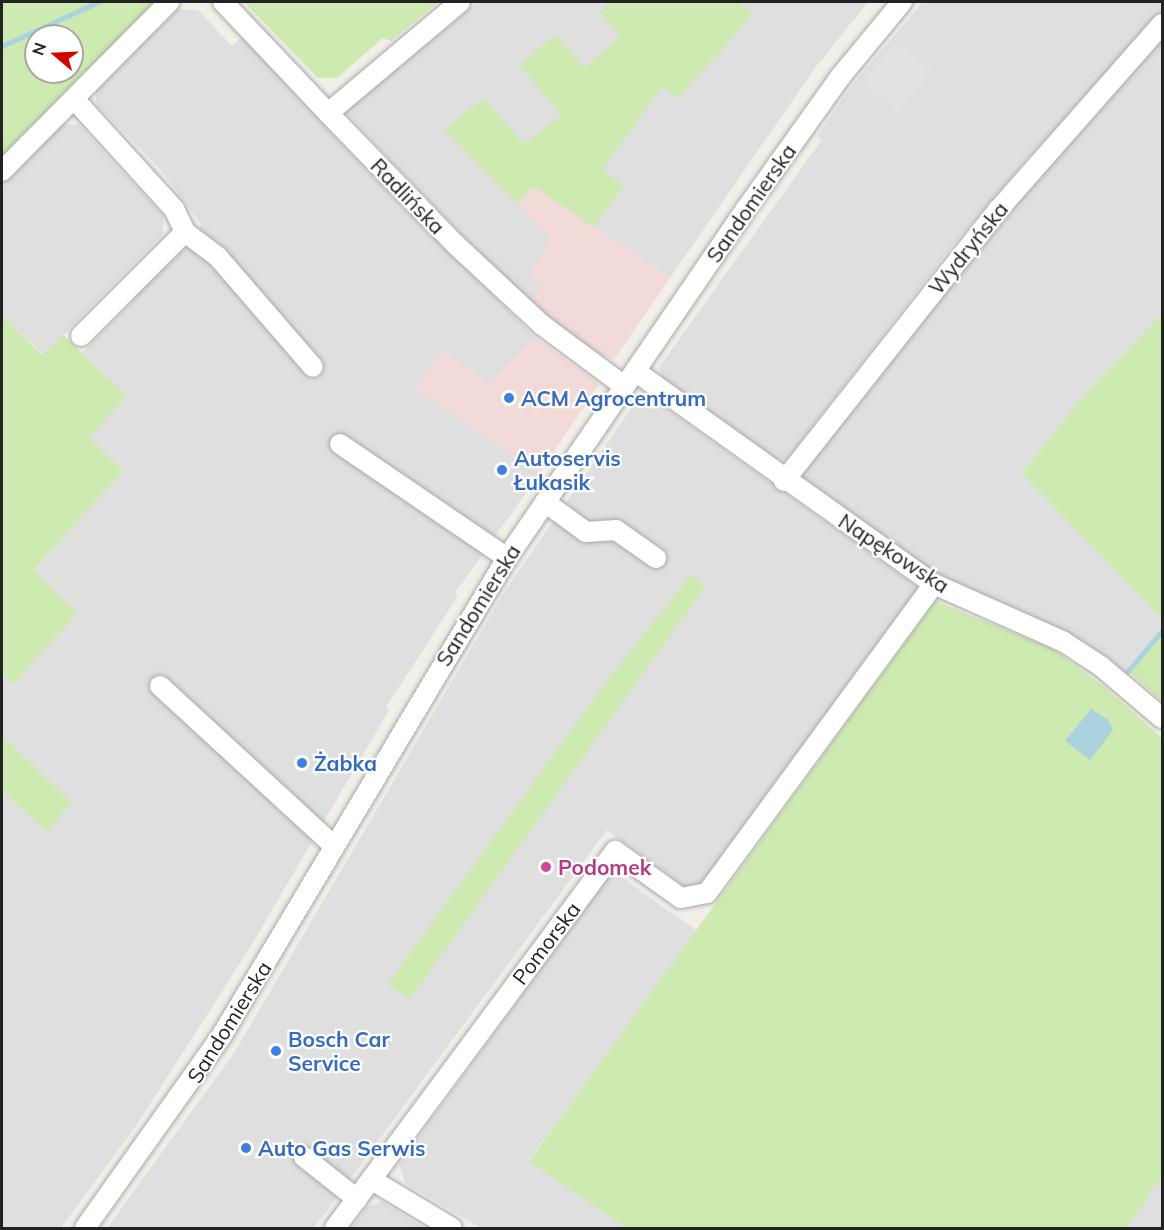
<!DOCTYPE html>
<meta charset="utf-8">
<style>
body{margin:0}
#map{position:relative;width:1164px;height:1230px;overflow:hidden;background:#f2efe9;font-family:Mulish,sans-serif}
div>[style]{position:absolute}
.residential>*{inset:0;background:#e0dfdf}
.commercial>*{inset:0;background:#f2dad9}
.grass>*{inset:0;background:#cdebb0}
.parking>*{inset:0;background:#e2e2e2;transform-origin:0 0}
.water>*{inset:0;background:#aad3df}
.stream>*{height:4.5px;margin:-2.25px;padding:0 2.25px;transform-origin:2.25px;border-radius:2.25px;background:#aad3df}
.roads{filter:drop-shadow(0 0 2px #a9a9a9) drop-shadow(0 0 2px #a9a9a9)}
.minor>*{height:20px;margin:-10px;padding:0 10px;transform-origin:10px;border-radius:10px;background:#fff}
.dots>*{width:16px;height:16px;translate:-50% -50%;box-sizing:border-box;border:3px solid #fff;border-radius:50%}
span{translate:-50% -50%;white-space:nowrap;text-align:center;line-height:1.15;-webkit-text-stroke:4.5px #fff;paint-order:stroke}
.street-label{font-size:21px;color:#222}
.shop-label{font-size:21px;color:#366cbe;font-weight:700}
.left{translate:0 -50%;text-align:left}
.hotel-label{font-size:21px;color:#b23c85;font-weight:700}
.frame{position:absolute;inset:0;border:3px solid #222;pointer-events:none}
.north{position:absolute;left:24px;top:24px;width:60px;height:60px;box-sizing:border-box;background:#fff;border:2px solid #a7a7a7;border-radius:50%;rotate:289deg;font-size:16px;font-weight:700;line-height:24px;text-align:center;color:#222}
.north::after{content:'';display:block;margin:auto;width:21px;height:27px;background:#d40000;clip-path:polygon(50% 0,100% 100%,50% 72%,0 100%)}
</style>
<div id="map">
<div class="residential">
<i style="clip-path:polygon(478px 2px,868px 2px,815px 68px,614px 359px,596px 352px,550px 319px,492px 267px,345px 112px)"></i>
<i style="clip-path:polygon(923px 2px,1162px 2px,1162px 19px,1034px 151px,945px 255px,787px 459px,770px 459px,663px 379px,659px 367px,821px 141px,817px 136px,853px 84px)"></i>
<i style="clip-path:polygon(evenodd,176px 9px,198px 10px,232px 46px,243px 37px,351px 154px,536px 338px,490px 384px,414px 387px,540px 473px,455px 593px,458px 596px,386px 707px,389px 710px,251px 946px,136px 1126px,61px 1228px,2px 1228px,2px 673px,14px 684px,76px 613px,34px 571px,122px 471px,88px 438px,127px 396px,82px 353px,135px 300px,132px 297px,197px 238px,201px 224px,160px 169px,96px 104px,96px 87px,176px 9px,232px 265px,323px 367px,313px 378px,222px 274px,232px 265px)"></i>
<i style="clip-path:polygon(1162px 30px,1162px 315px,1083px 396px,1022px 474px,1162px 619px,1162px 631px,1125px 679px,959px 590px,790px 480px,1002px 211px)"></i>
<i style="clip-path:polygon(61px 124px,79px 125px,163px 215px,163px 234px,44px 355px,2px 316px,2px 182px)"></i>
<i style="clip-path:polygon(648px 396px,919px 588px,701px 885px,684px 887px,607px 830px,314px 1228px,107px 1228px,234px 1053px,505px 591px,639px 397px)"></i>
<i style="clip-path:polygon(613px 871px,697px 931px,529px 1160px,626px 1228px,481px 1228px,405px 1183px,399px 1164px)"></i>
<i style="clip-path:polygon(1162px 1176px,1162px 1228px,1127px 1228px)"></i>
<i style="clip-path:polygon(381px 1202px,382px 1202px,425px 1228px,351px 1228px,367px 1207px)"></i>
</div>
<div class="commercial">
<i style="clip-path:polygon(533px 186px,670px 277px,614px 359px,596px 352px,532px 303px,543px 286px,530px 277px,552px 237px,517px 204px)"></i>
<i style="clip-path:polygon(536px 338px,599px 384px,540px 473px,414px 388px,443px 350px,490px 384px)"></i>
</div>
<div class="grass">
<i style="clip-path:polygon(evenodd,2px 2px,158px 2px,2px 161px,2px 2px,36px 36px,72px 36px,72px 72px,36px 72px,36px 36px)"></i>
<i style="clip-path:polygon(244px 2px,438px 2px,391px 41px,383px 38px,337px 78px,318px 78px)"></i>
<i style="clip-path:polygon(611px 2px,738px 2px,753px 14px,679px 98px,662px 87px,602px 170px,624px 185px,594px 227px,533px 186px,517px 204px,444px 130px,484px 98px,524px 144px,561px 115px,519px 64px,556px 35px,585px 68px,620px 36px,600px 12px)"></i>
<i style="clip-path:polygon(1162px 315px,1162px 619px,1022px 474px,1083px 396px)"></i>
<i style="clip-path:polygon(2px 316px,43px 355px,63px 335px,127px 396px,89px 438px,123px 471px,34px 570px,77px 613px,13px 685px,2px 673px)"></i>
<i style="clip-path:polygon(691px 575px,705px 587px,410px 999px,388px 984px,606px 682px)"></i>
<i style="clip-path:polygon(935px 601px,1053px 649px,1103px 686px,1162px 738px,1162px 1176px,1127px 1228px,626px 1228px,529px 1161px)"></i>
<i style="clip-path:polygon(1162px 631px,1162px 701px,1128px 671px)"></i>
<i style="clip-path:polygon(2px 736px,72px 803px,47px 832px,2px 790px)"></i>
</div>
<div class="parking">
<i style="left:896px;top:41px;width:47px;height:53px;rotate:40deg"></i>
</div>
<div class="water">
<i style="clip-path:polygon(1091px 709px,1108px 720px,1113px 730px,1090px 760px,1065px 741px)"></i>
</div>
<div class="stream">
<i style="left:2px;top:46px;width:106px;rotate:-24.6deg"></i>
<i style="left:1128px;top:671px;width:52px;rotate:-49.6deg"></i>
</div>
<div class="roads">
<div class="minor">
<i style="left:223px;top:2px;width:153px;rotate:46.6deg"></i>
<i style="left:460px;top:2px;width:172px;rotate:139.9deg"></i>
<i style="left:328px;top:113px;width:184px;rotate:45.9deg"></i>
<i style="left:456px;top:245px;width:117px;rotate:42.9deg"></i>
<i style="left:542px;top:325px;width:102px;rotate:36.6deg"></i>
<i style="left:74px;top:99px;width:149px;rotate:47.7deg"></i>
<i style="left:174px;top:209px;width:25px;rotate:64deg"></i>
<i style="left:185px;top:232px;width:147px;rotate:135deg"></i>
<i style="left:2px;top:171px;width:238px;rotate:-45.3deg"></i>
<i style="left:185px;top:232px;width:41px;rotate:37.1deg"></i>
<i style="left:218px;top:257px;width:145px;rotate:49.2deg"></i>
<i style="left:635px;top:371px;width:367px;rotate:35.5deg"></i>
<i style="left:934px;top:584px;width:142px;rotate:24deg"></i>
<i style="left:1064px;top:642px;width:45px;rotate:33.3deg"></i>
<i style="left:1102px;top:667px;width:79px;rotate:40.4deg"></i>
<i style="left:340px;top:444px;width:202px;rotate:34.3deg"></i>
<i style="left:784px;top:481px;width:347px;rotate:-51.7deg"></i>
<i style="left:999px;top:209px;width:247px;rotate:-48.6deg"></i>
<i style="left:545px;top:502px;width:51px;rotate:36.2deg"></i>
<i style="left:586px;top:532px;width:30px;rotate:-4deg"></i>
<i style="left:616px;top:530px;width:49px;rotate:35deg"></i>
<i style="left:160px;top:686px;width:236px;rotate:42.6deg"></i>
<i style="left:304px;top:1157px;width:68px;rotate:38.4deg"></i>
<i style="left:372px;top:1180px;width:93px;rotate:31deg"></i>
<i style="left:85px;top:1228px;width:237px;rotate:-54.6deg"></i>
<i style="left:222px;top:1035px;width:556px;rotate:-59.14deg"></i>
<i style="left:507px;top:558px;width:423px;rotate:-55.6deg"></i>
<i style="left:746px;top:209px;width:163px;rotate:-54.5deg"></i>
<i style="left:841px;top:76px;width:96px;rotate:-50.5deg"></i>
<i style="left:335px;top:1228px;width:470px;rotate:-53.4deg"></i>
<i style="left:615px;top:851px;width:81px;rotate:35.5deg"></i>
<i style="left:681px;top:898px;width:26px;rotate:-11deg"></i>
<i style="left:707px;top:893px;width:383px;rotate:-53.7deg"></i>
</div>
</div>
<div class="dots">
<i style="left:509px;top:398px;background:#3f7fe0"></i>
<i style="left:502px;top:470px;background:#3f7fe0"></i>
<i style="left:302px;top:763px;background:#3f7fe0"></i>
<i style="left:546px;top:867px;background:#d1479c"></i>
<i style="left:276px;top:1051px;background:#3f7fe0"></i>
<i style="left:246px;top:1148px;background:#3f7fe0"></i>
</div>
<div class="street-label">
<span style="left:408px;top:196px;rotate:46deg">Radlińska</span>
<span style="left:751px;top:203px;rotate:-55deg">Sandomierska</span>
<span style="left:968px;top:248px;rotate:-51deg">Wydryńska</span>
<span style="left:894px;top:553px;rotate:33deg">Napękowska</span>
<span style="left:478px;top:605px;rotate:-58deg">Sandomierska</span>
<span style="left:546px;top:943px;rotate:-53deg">Pomorska</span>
<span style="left:229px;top:1022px;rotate:-58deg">Sandomierska</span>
</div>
<div class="shop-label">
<span class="left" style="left:521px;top:398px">ACM Agrocentrum</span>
<span class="left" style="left:514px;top:470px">Autoservis<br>Łukasik</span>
<span class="left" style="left:314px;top:763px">Żabka</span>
<span class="left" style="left:288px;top:1051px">Bosch Car<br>Service</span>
<span class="left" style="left:258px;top:1148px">Auto Gas Serwis</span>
</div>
<div class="hotel-label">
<span class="left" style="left:558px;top:867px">Podomek</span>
</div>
<div class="frame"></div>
<div class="north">N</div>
</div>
